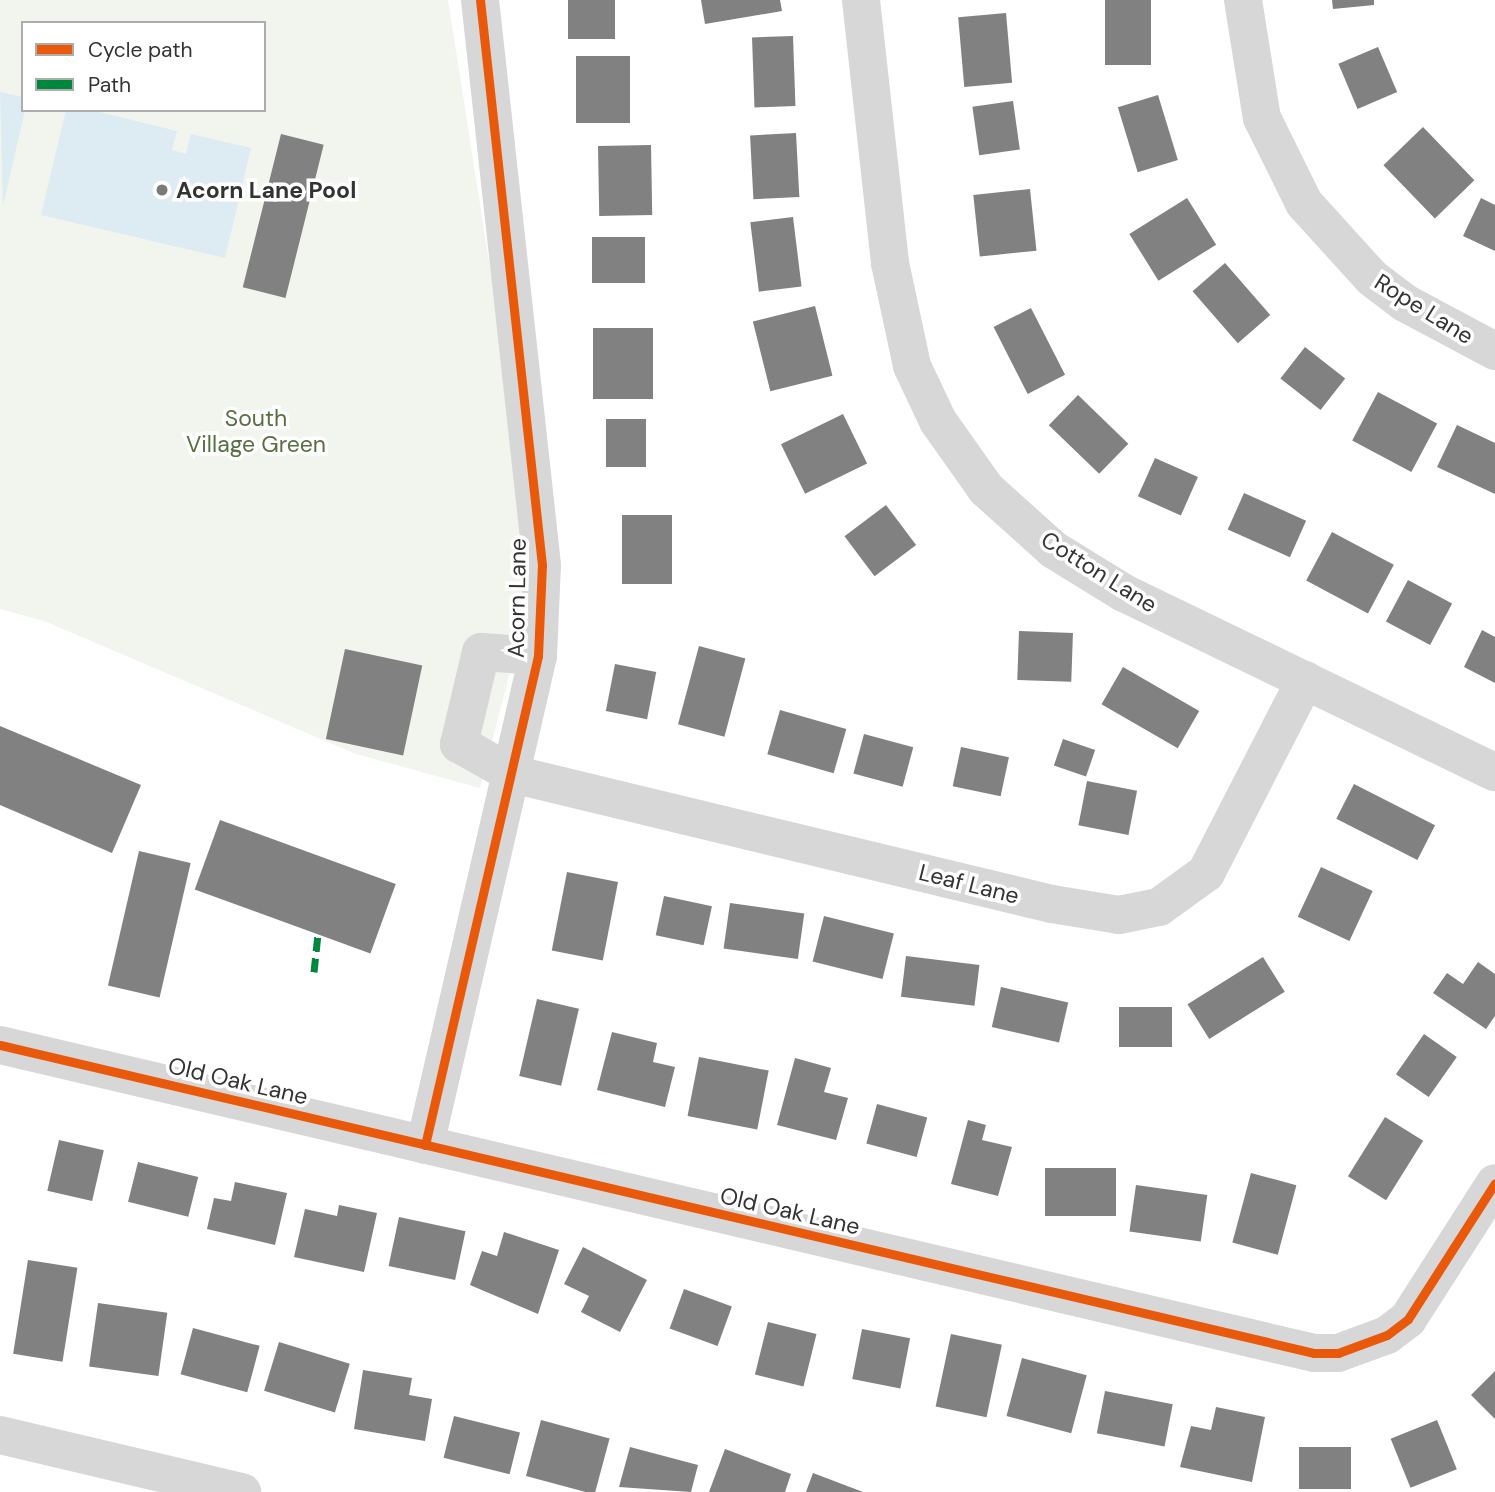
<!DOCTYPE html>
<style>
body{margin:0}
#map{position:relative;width:1495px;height:1492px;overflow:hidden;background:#fff;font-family:"DM Sans",sans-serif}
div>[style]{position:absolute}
.green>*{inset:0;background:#f1f5ed}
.water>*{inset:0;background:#ddebf3}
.building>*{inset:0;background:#818181;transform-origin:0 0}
.minor>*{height:38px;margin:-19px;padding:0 19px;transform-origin:19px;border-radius:19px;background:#d7d7d7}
.quiet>*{height:7px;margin-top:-3.5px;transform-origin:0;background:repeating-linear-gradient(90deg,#00873e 0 14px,transparent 0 21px)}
.cycleway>*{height:9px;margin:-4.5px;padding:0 4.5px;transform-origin:4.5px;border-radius:4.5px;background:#e8590c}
.dots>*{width:19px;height:19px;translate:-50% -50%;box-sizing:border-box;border:4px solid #fff;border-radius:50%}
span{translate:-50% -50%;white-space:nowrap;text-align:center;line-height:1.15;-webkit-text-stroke:7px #fff;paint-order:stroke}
.poi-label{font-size:23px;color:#333;font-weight:700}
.left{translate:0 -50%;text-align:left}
.street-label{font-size:23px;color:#333}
.park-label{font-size:23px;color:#56703f}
.legend{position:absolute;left:21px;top:21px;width:245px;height:91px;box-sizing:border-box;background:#fff;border:2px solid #adadad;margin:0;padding:9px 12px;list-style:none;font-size:21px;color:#333}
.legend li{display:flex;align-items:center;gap:14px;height:35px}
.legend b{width:35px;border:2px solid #adadad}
</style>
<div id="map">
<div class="green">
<i style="clip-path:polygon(evenodd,0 0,448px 0,537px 567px,480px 788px,356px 754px,44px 621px,0 609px,0 0,23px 23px,264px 23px,264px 110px,23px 110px,23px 23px)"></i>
</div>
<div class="water">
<i style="clip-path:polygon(0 92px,23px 97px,25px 110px,3px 206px)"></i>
<i style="clip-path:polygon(66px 110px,91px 110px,177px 131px,172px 150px,186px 154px,191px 134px,251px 148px,225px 258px,41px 215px)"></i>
</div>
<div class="building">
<i style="left:568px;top:0;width:47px;height:39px"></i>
<i style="clip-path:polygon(701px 0,780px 0,782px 11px,705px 24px)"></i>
<i style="left:1105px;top:0;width:46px;height:65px"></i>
<i style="clip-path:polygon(1332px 0,1374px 0,1374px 5px,1333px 9px)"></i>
<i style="left:1006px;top:13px;width:70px;height:48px;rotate:85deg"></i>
<i style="left:793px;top:36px;width:70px;height:41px;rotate:88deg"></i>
<i style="left:1378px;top:47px;width:49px;height:43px;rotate:67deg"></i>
<i style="left:576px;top:56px;width:54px;height:67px"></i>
<i style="left:1158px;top:95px;width:68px;height:42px;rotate:73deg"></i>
<i style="left:1013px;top:101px;width:49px;height:41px;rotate:82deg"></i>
<i style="left:1423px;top:127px;width:74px;height:55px;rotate:46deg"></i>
<i style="left:796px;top:133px;width:64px;height:46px;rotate:87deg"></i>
<i style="left:281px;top:134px;width:44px;height:158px;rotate:14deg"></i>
<i style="left:651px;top:145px;width:70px;height:53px;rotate:89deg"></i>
<i style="left:1030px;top:189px;width:62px;height:57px;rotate:84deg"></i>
<i style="left:1187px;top:198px;width:55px;height:68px;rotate:58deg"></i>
<i style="clip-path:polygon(1481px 198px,1495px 205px,1495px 251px,1463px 236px)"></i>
<i style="left:793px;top:217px;width:70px;height:43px;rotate:83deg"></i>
<i style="left:592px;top:237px;width:53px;height:46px"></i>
<i style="left:1225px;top:263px;width:69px;height:43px;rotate:49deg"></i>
<i style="left:815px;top:306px;width:72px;height:64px;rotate:76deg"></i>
<i style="left:1031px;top:308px;width:75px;height:42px;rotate:63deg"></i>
<i style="left:593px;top:328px;width:60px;height:71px"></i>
<i style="left:1305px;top:347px;width:51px;height:40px;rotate:38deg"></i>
<i style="left:1378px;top:392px;width:67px;height:55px;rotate:28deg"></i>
<i style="left:1078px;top:395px;width:70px;height:42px;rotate:44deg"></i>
<i style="left:843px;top:414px;width:55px;height:69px;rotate:64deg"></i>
<i style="left:606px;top:419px;width:40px;height:48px"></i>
<i style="clip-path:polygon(1457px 425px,1495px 443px,1495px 494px,1437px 467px)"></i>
<i style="left:1155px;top:458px;width:47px;height:42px;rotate:24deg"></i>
<i style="left:1244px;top:493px;width:68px;height:40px;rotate:24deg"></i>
<i style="left:886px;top:505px;width:50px;height:52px;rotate:53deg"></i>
<i style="left:622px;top:515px;width:50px;height:69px"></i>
<i style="left:1332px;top:532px;width:70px;height:55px;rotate:28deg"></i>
<i style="left:1408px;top:580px;width:50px;height:47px;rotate:28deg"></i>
<i style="clip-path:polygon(1482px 630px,1495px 637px,1495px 683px,1464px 667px)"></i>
<i style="left:1019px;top:631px;width:54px;height:49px;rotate:2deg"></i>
<i style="left:699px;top:646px;width:48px;height:81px;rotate:15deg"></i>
<i style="left:345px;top:649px;width:79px;height:92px;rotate:12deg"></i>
<i style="left:615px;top:664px;width:42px;height:48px;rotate:11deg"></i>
<i style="left:1123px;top:667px;width:88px;height:43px;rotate:30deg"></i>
<i style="left:780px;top:710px;width:69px;height:46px;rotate:16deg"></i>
<i style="clip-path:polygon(0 726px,141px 785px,112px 853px,0 805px)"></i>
<i style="left:864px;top:734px;width:51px;height:41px;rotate:15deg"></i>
<i style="left:1063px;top:739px;width:34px;height:28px;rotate:19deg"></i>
<i style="left:961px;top:747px;width:49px;height:40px;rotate:12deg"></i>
<i style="left:1087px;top:781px;width:51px;height:45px;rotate:11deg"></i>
<i style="left:1354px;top:784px;width:91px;height:39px;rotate:27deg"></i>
<i style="left:220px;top:820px;width:187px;height:74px;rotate:20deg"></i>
<i style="left:139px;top:851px;width:53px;height:138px;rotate:13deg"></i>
<i style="left:1321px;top:867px;width:57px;height:55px;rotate:25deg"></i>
<i style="left:567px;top:872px;width:52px;height:80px;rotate:11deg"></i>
<i style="left:664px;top:896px;width:49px;height:40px;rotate:12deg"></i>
<i style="left:730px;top:903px;width:75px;height:46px;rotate:8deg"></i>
<i style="left:824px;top:916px;width:72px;height:47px;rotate:14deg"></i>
<i style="left:906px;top:956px;width:74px;height:41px;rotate:7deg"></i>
<i style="left:1263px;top:957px;width:41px;height:89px;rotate:58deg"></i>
<i style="clip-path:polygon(1478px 962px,1495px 974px,1495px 1016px,1486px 1029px,1433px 993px,1447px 973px,1463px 984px)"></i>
<i style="left:1001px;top:987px;width:69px;height:41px;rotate:13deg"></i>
<i style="left:537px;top:999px;width:43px;height:79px;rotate:13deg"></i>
<i style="left:1119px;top:1007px;width:53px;height:40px"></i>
<i style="clip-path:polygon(612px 1032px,657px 1043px,653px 1062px,675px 1067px,665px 1107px,597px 1090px)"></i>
<i style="left:1424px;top:1034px;width:40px;height:49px;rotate:35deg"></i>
<i style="left:699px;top:1057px;width:71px;height:60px;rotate:11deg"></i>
<i style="clip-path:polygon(795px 1058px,831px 1068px,824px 1092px,848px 1098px,836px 1140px,777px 1125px)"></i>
<i style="left:877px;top:1104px;width:52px;height:41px;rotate:15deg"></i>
<i style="left:1385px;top:1117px;width:45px;height:70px;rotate:32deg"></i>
<i style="clip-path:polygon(968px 1120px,986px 1125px,982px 1140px,1012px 1147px,998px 1196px,951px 1184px)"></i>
<i style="left:59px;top:1140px;width:46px;height:52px;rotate:13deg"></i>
<i style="left:138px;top:1162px;width:62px;height:41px;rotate:14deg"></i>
<i style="left:1045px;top:1168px;width:71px;height:48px"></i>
<i style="left:1251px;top:1173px;width:47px;height:72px;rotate:15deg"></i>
<i style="clip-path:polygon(235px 1182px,287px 1193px,275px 1245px,207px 1229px,214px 1198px,231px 1201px)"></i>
<i style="left:1136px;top:1185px;width:72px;height:47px;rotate:8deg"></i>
<i style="clip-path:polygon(339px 1205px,377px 1213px,364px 1272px,294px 1257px,305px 1209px,337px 1216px)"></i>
<i style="left:399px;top:1217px;width:68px;height:50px;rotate:12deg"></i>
<i style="clip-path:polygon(504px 1232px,559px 1250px,538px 1314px,470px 1285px,482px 1251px,497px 1256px)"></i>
<i style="clip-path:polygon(583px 1247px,647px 1280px,620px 1332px,581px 1312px,589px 1296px,564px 1284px)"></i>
<i style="left:28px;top:1260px;width:50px;height:95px;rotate:9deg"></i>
<i style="left:684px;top:1289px;width:51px;height:42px;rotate:20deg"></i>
<i style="left:98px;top:1303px;width:70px;height:64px;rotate:8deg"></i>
<i style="left:768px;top:1322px;width:50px;height:54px;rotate:14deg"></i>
<i style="left:193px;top:1328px;width:69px;height:48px;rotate:15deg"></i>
<i style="left:862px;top:1329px;width:49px;height:51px;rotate:11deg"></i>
<i style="left:951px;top:1334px;width:52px;height:74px;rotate:12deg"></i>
<i style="left:279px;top:1342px;width:74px;height:51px;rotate:17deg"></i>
<i style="left:1022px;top:1358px;width:67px;height:60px;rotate:15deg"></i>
<i style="clip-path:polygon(363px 1370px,412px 1378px,409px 1395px,432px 1399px,425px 1441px,354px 1429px)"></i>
<i style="clip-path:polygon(1495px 1371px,1495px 1419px,1471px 1395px)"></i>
<i style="left:1105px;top:1391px;width:69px;height:43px;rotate:11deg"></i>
<i style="clip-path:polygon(1216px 1407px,1265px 1417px,1252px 1482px,1180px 1467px,1191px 1426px,1211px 1430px)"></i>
<i style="left:454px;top:1416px;width:68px;height:43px;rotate:14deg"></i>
<i style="left:541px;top:1420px;width:71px;height:58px;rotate:15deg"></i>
<i style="left:1437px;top:1420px;width:53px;height:50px;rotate:68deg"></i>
<i style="clip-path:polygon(630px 1447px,698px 1465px,691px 1492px,619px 1487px)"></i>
<i style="left:1299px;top:1447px;width:52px;height:42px"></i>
<i style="clip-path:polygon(725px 1449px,791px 1474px,785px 1492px,709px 1492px)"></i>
<i style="clip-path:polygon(813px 1473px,863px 1492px,806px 1492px)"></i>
</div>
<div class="minor">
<i style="left:861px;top:0;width:265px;rotate:83.7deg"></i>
<i style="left:890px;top:263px;width:105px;rotate:77.9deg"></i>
<i style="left:912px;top:366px;width:61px;rotate:64.7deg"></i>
<i style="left:938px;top:421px;width:83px;rotate:54.8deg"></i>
<i style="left:986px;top:489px;width:91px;rotate:41.9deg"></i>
<i style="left:1054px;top:550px;width:82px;rotate:31.6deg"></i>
<i style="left:1124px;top:593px;width:412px;rotate:25.8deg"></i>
<i style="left:1243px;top:0;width:120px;rotate:80.9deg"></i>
<i style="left:1262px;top:118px;width:95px;rotate:63.7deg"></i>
<i style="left:1304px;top:203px;width:101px;rotate:47.8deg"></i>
<i style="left:1372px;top:278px;width:41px;rotate:37.1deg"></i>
<i style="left:1405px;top:303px;width:102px;rotate:28.1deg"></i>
<i style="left:538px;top:656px;width:57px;rotate:-176deg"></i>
<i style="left:481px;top:652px;width:95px;rotate:103.4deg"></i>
<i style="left:459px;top:744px;width:61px;rotate:29.5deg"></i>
<i style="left:512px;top:774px;width:555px;rotate:13.54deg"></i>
<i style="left:1052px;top:904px;width:68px;rotate:9.3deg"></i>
<i style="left:1119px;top:915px;width:41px;rotate:-11.3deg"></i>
<i style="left:1159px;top:907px;width:58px;rotate:-35.9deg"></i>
<i style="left:1206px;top:873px;width:217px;rotate:-62.8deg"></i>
<i style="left:0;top:1045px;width:1350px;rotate:13.19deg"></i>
<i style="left:1314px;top:1353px;width:24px"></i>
<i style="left:1338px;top:1353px;width:52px;rotate:-20.2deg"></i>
<i style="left:1387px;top:1335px;width:26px;rotate:-37deg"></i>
<i style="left:1408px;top:1319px;width:161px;rotate:-57.4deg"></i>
<i style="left:425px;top:1145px;width:502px;rotate:-76.99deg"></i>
<i style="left:538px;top:656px;width:91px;rotate:-87.5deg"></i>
<i style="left:542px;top:565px;width:568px;rotate:-96.26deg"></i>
<i style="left:0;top:1435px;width:249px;rotate:13.3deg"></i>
</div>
<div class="quiet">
<i style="left:314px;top:972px;width:38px;rotate:-84deg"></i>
</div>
<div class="cycleway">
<i style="left:0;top:1045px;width:1350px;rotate:13.19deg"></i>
<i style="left:1314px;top:1353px;width:24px"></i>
<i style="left:1338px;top:1353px;width:52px;rotate:-20.2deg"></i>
<i style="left:1387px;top:1335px;width:26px;rotate:-37deg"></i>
<i style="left:1408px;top:1319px;width:161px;rotate:-57.4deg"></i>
<i style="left:425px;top:1145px;width:502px;rotate:-76.99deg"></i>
<i style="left:538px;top:656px;width:91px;rotate:-87.5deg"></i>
<i style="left:542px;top:565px;width:568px;rotate:-96.26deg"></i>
</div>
<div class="dots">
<i style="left:162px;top:190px;background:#7a7a7a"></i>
</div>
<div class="poi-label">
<span class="left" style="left:176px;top:190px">Acorn Lane Pool</span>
</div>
<div class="street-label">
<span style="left:1424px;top:309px;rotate:32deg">Rope Lane</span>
<span style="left:1099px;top:572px;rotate:32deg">Cotton Lane</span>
<span style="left:517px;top:598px;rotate:-89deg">Acorn Lane</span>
<span style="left:969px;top:884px;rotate:14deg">Leaf Lane</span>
<span style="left:238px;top:1081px;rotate:13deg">Old Oak Lane</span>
<span style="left:790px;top:1211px;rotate:13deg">Old Oak Lane</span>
</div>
<div class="park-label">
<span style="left:256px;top:431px">South<br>Village Green</span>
</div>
<ul class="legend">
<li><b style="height:9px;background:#e8590c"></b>Cycle path</li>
<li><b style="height:9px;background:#00873e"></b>Path</li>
</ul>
</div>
